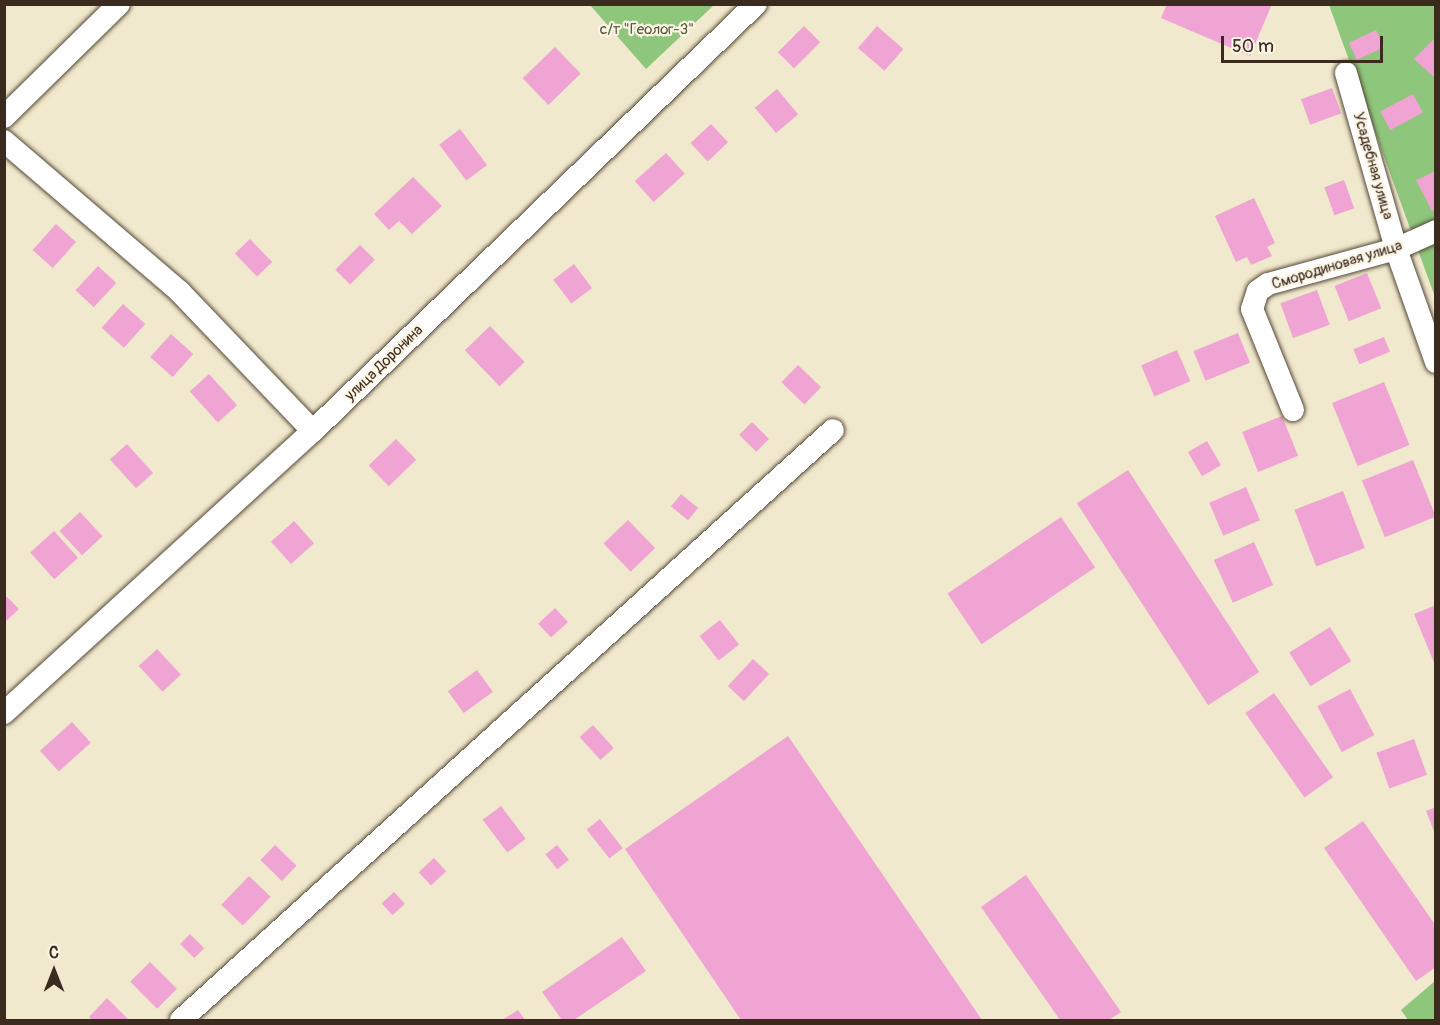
<!DOCTYPE html>
<meta charset="utf-8">
<style>
body{margin:0}
#map{position:relative;width:1440px;height:1025px;overflow:hidden;background:#f1e9cd;font-family:Pangolin,sans-serif}
div>[style]{position:absolute}
.green>*{inset:0;background:#8ec77b}
.building>*{inset:0;background:#efa4d4;transform-origin:0 0}
.roads{filter:drop-shadow(0 0 2px #564738) drop-shadow(0 0 2px #564738)}
.minor>*{height:22px;margin:-11px;padding:0 11px;transform-origin:11px;border-radius:11px;background:#fff}
span{translate:-50% -50%;white-space:nowrap;text-align:center;line-height:1.15;-webkit-text-stroke:4.5px #fcf5e5;paint-order:stroke}
.park-label{font-size:15px;color:#54593a}
.street-label{font-size:15px;color:#3b2a1e}
.frame{position:absolute;inset:0;border:6px solid #3b2a1e;pointer-events:none}
.north{position:absolute;left:24px;top:941px;width:60px;height:60px;-webkit-text-stroke:4px #fcf5e5;paint-order:stroke;rotate:0deg;font-size:16px;font-weight:700;line-height:24px;text-align:center;color:#3b2a1e}
.north::after{content:'';display:block;margin:auto;width:21px;height:27px;background:#3b2a1e;clip-path:polygon(50% 0,100% 100%,50% 72%,0 100%)}
.scale{position:absolute;left:1221px;top:36px;width:162px;height:27px;box-sizing:border-box;border:3px solid #3b2a1e;border-top:0;padding-left:8px;font-size:18px;line-height:21px;white-space:nowrap;color:#3b2a1e;-webkit-text-stroke:4px #fcf5e5;paint-order:stroke}
</style>
<div id="map">
<div class="green">
<i style="clip-path:polygon(590px 5px,714px 5px,646px 69px)"></i>
<i style="clip-path:polygon(1329px 5px,1435px 5px,1435px 297px)"></i>
<i style="clip-path:polygon(1435px 981px,1435px 1020px,1408px 1020px,1401px 1010px)"></i>
</div>
<div class="building">
<i style="clip-path:polygon(1167px 4px,1272px 4px,1250px 56px,1161px 18px)"></i>
<i style="left:804px;top:26px;width:23px;height:37px;rotate:45deg"></i>
<i style="left:877px;top:26px;width:35px;height:29px;rotate:41deg"></i>
<i style="left:1376px;top:30px;width:19px;height:30px;rotate:65deg"></i>
<i style="clip-path:polygon(1436px 37px,1436px 79px,1414px 59px)"></i>
<i style="left:555px;top:47px;width:37px;height:45px;rotate:46deg"></i>
<i style="left:1332px;top:88px;width:27px;height:33px;rotate:70deg"></i>
<i style="left:777px;top:89px;width:33px;height:29px;rotate:50deg"></i>
<i style="left:1413px;top:94px;width:21px;height:37px;rotate:62deg"></i>
<i style="left:711px;top:124px;width:25px;height:28px;rotate:47deg"></i>
<i style="left:460px;top:129px;width:45px;height:26px;rotate:53deg"></i>
<i style="left:666px;top:153px;width:28px;height:42px;rotate:48deg"></i>
<i style="clip-path:polygon(1436px 171px,1436px 209px,1432px 211px,1416px 180px)"></i>
<i style="clip-path:polygon(413px 177px,442px 206px,412px 234px,399px 221px,389px 230px,374px 214px)"></i>
<i style="left:1344px;top:180px;width:30px;height:21px;rotate:70deg"></i>
<i style="clip-path:polygon(1254px 198px,1275px 243px,1267px 247px,1272px 256px,1251px 265px,1247px 257px,1236px 262px,1215px 216px)"></i>
<i style="left:56px;top:224px;width:27px;height:35px;rotate:42deg"></i>
<i style="left:250px;top:239px;width:32px;height:21px;rotate:46deg"></i>
<i style="left:360px;top:245px;width:21px;height:35px;rotate:45deg"></i>
<i style="left:574px;top:264px;width:30px;height:26px;rotate:53deg"></i>
<i style="left:98px;top:266px;width:25px;height:33px;rotate:43deg"></i>
<i style="left:1367px;top:273px;width:38px;height:35px;rotate:68deg"></i>
<i style="left:1317px;top:290px;width:37px;height:39px;rotate:70deg"></i>
<i style="left:123px;top:304px;width:30px;height:32px;rotate:42deg"></i>
<i style="left:490px;top:326px;width:50px;height:35px;rotate:46deg"></i>
<i style="left:1238px;top:333px;width:32px;height:48px;rotate:68deg"></i>
<i style="left:171px;top:334px;width:30px;height:31px;rotate:42deg"></i>
<i style="left:1384px;top:337px;width:16px;height:33px;rotate:68deg"></i>
<i style="left:1177px;top:350px;width:34px;height:39px;rotate:67deg"></i>
<i style="left:798px;top:365px;width:32px;height:24px;rotate:44deg"></i>
<i style="left:209px;top:374px;width:42px;height:26px;rotate:48deg"></i>
<i style="left:1384px;top:382px;width:68px;height:56px;rotate:68deg"></i>
<i style="left:1282px;top:416px;width:43px;height:43px;rotate:68deg"></i>
<i style="left:752px;top:422px;width:24px;height:18px;rotate:45deg"></i>
<i style="left:396px;top:439px;width:29px;height:38px;rotate:46deg"></i>
<i style="left:1207px;top:441px;width:28px;height:22px;rotate:60deg"></i>
<i style="left:127px;top:444px;width:39px;height:23px;rotate:48deg"></i>
<i style="left:1413px;top:460px;width:61px;height:55px;rotate:68deg"></i>
<i style="left:1128px;top:470px;width:241px;height:61px;rotate:57deg"></i>
<i style="left:1246px;top:487px;width:36px;height:40px;rotate:67deg"></i>
<i style="left:1343px;top:491px;width:61px;height:52px;rotate:69deg"></i>
<i style="left:681px;top:494px;width:22px;height:16px;rotate:39deg"></i>
<i style="left:80px;top:512px;width:33px;height:28px;rotate:47deg"></i>
<i style="left:1061px;top:517px;width:61px;height:137px;rotate:56deg"></i>
<i style="left:628px;top:520px;width:39px;height:34px;rotate:46deg"></i>
<i style="left:294px;top:521px;width:30px;height:31px;rotate:48deg"></i>
<i style="left:54px;top:531px;width:36px;height:32px;rotate:48deg"></i>
<i style="left:1254px;top:542px;width:47px;height:44px;rotate:66deg"></i>
<i style="clip-path:polygon(4px 594px,19px 609px,4px 623px)"></i>
<i style="clip-path:polygon(1436px 605px,1436px 665px,1435px 665px,1414px 614px)"></i>
<i style="left:555px;top:608px;width:19px;height:23px;rotate:47deg"></i>
<i style="left:720px;top:620px;width:31px;height:26px;rotate:52deg"></i>
<i style="left:1330px;top:627px;width:40px;height:48px;rotate:58deg"></i>
<i style="left:157px;top:649px;width:35px;height:25px;rotate:47deg"></i>
<i style="left:753px;top:659px;width:22px;height:37px;rotate:43deg"></i>
<i style="left:477px;top:670px;width:27px;height:36px;rotate:54deg"></i>
<i style="left:1350px;top:689px;width:52px;height:37px;rotate:62deg"></i>
<i style="left:1274px;top:693px;width:103px;height:35px;rotate:55deg"></i>
<i style="left:72px;top:722px;width:28px;height:43px;rotate:48deg"></i>
<i style="left:593px;top:725px;width:31px;height:18px;rotate:48deg"></i>
<i style="clip-path:polygon(788px 736px,982px 1020px,741px 1020px,625px 849px)"></i>
<i style="left:1414px;top:739px;width:38px;height:40px;rotate:70deg"></i>
<i style="left:501px;top:806px;width:41px;height:23px;rotate:53deg"></i>
<i style="clip-path:polygon(1436px 807px,1436px 834px,1435px 834px,1426px 811px)"></i>
<i style="left:600px;top:819px;width:37px;height:17px;rotate:52deg"></i>
<i style="clip-path:polygon(1363px 821px,1436px 926px,1436px 967px,1416px 981px,1324px 848px)"></i>
<i style="left:275px;top:845px;width:30px;height:21px;rotate:44deg"></i>
<i style="left:557px;top:845px;width:19px;height:15px;rotate:51deg"></i>
<i style="left:434px;top:858px;width:18px;height:21px;rotate:47deg"></i>
<i style="clip-path:polygon(1026px 875px,1121px 1012px,1109px 1020px,1060px 1020px,981px 907px)"></i>
<i style="left:249px;top:876px;width:30px;height:40px;rotate:44deg"></i>
<i style="left:394px;top:892px;width:16px;height:17px;rotate:47deg"></i>
<i style="left:190px;top:934px;width:20px;height:14px;rotate:45deg"></i>
<i style="clip-path:polygon(622px 937px,646px 971px,574px 1020px,562px 1020px,542px 992px)"></i>
<i style="left:150px;top:962px;width:38px;height:28px;rotate:45deg"></i>
<i style="clip-path:polygon(107px 998px,128px 1019px,127px 1020px,92px 1020px,89px 1017px)"></i>
<i style="clip-path:polygon(518px 1010px,525px 1020px,502px 1020px)"></i>
</div>
<div class="roads">
<div class="minor">
<i style="left:1346px;top:73px;width:183px;rotate:74.1deg"></i>
<i style="left:1396px;top:249px;width:120px;rotate:70.5deg"></i>
<i style="left:4px;top:117px;width:161px;rotate:-44.5deg"></i>
<i style="left:4px;top:141px;width:232px;rotate:40.6deg"></i>
<i style="left:180px;top:292px;width:192px;rotate:46.3deg"></i>
<i style="left:1293px;top:410px;width:109px;rotate:-112.1deg"></i>
<i style="left:1252px;top:309px;width:19px;rotate:-72deg"></i>
<i style="left:1258px;top:291px;width:12px;rotate:-35deg"></i>
<i style="left:1268px;top:284px;width:133px;rotate:-15.3deg"></i>
<i style="left:1396px;top:249px;width:44px;rotate:-24.2deg"></i>
<i style="left:4px;top:713px;width:418px;rotate:-42.4deg"></i>
<i style="left:313px;top:431px;width:615px;rotate:-43.95deg"></i>
<i style="left:181px;top:1020px;width:879px;rotate:-42.14deg"></i>
</div>
</div>
<div class="park-label">
<span style="left:647px;top:30px">с/т "Геолог-3"</span>
</div>
<div class="street-label">
<span style="left:1373px;top:166px;rotate:74deg">Усадебная улица</span>
<span style="left:1337px;top:265px;rotate:-17deg">Смородиновая улица</span>
<span style="left:384px;top:363px;rotate:-44deg">улица Доронина</span>
</div>
<div class="frame"></div>
<div class="north">С</div>
<div class="scale">50 m</div>
</div>
